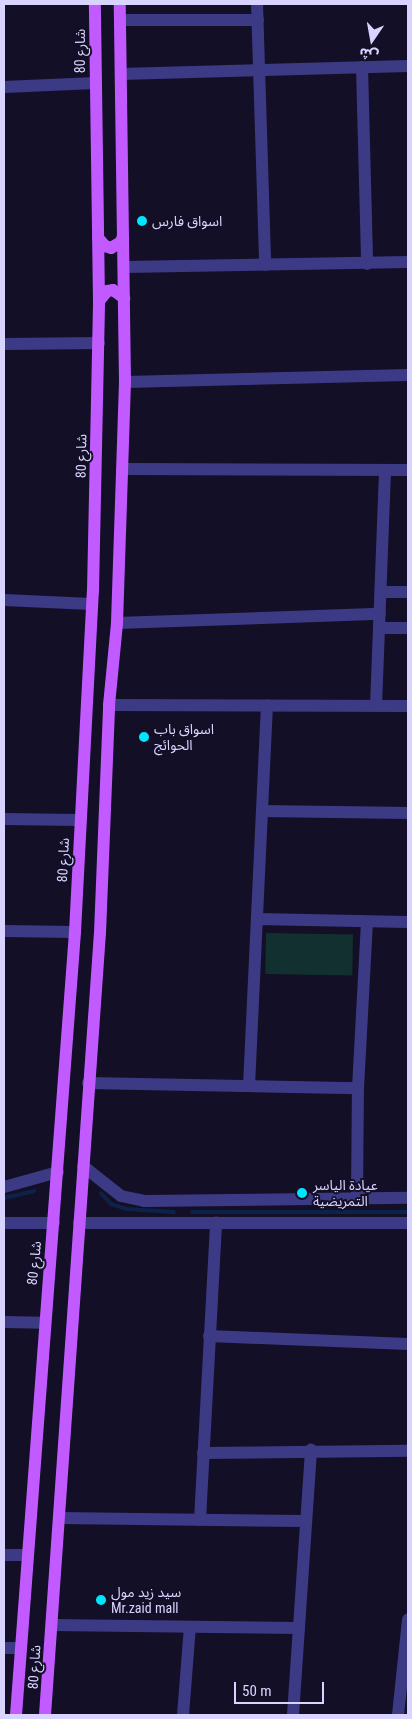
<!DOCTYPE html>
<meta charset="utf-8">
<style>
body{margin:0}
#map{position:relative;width:412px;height:1719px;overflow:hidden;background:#130f26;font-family:"Roboto Condensed","Noto Sans Arabic",sans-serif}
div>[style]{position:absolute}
.green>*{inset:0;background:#12302f;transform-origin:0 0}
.stream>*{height:4px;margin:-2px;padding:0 2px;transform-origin:2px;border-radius:2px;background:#0c2248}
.minor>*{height:12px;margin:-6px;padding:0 6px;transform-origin:6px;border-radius:6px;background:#3d3a85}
.major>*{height:12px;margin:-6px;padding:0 6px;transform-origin:6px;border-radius:6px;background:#c25bff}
.dots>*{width:14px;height:14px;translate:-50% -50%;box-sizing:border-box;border:2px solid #130f26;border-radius:50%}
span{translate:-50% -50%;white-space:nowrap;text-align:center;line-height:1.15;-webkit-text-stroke:4px #130f26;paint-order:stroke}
.street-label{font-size:14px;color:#d9d4ff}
.poi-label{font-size:14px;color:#d9d4ff}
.left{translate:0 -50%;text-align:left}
.frame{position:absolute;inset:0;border:5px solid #d9d4ff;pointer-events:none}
.north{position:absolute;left:347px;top:15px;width:50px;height:50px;-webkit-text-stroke:4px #130f26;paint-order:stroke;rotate:192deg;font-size:14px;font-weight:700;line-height:20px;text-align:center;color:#d9d4ff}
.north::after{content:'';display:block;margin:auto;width:18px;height:22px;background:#d9d4ff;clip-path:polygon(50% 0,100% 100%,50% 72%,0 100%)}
.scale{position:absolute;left:234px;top:1682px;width:90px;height:22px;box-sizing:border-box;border:2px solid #d9d4ff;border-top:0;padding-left:6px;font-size:15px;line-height:18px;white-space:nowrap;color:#d9d4ff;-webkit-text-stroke:4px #130f26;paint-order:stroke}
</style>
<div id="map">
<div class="green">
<i style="left:266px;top:933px;width:87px;height:41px;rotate:1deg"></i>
</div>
<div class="stream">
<i style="left:101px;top:1193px;width:15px;rotate:48deg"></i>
<i style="left:111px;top:1204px;width:16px;rotate:18deg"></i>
<i style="left:126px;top:1209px;width:48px;rotate:3.6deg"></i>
<i style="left:4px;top:1198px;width:31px;rotate:-13deg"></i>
<i style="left:192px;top:1212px;width:216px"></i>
</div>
<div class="minor">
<i style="left:257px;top:4px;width:261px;rotate:88.2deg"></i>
<i style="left:120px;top:20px;width:138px"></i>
<i style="left:362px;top:67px;width:197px;rotate:88.5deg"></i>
<i style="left:121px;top:74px;width:287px;rotate:-1.6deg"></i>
<i style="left:4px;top:87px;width:91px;rotate:-2.5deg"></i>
<i style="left:124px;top:267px;width:284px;rotate:-1deg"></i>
<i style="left:4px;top:344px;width:95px;rotate:-0.6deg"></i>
<i style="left:125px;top:382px;width:283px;rotate:-1.4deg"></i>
<i style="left:123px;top:469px;width:285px;rotate:0.2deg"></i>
<i style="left:381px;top:592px;width:27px"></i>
<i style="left:4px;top:600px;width:87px;rotate:2.6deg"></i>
<i style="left:117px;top:623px;width:263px;rotate:-2deg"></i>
<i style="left:379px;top:628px;width:29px"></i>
<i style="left:109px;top:705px;width:299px;rotate:0.2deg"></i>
<i style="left:376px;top:706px;width:235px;rotate:-87.8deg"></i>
<i style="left:262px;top:811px;width:146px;rotate:0.8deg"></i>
<i style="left:4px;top:819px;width:76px;rotate:0.8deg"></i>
<i style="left:257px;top:919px;width:151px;rotate:1.1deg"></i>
<i style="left:4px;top:931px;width:71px;rotate:0.8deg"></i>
<i style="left:88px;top:1083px;width:270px;rotate:1.1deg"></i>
<i style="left:249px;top:1086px;width:381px;rotate:-87.3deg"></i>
<i style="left:83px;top:1166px;width:48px;rotate:38.3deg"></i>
<i style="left:121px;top:1196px;width:24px;rotate:12deg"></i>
<i style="left:144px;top:1201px;width:264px;rotate:-0.7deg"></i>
<i style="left:4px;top:1187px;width:56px;rotate:-15.5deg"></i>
<i style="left:357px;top:1197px;width:109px;rotate:-89.5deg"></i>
<i style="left:358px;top:1088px;width:166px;rotate:-86.9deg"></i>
<i style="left:4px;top:1223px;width:50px"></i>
<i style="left:79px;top:1223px;width:329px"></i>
<i style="left:4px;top:1322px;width:39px;rotate:1deg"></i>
<i style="left:209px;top:1336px;width:199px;rotate:2.3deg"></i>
<i style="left:203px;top:1453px;width:205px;rotate:-0.6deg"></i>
<i style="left:59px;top:1518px;width:247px;rotate:0.7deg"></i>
<i style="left:200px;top:1520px;width:298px;rotate:-86.9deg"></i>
<i style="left:4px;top:1555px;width:23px"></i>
<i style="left:52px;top:1625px;width:247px;rotate:0.7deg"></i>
<i style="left:4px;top:1648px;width:17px"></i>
<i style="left:183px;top:1715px;width:88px;rotate:-85.5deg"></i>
<i style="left:293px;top:1715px;width:266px;rotate:-86.1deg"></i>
<i style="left:398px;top:1715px;width:96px;rotate:-84deg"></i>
</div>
<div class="major">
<i style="left:98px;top:238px;width:11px;rotate:49deg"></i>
<i style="left:105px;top:246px;width:6px;rotate:18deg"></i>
<i style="left:111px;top:248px;width:12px;rotate:-31deg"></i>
<i style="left:121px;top:242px;width:6px;rotate:-72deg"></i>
<i style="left:99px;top:301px;width:13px;rotate:-51deg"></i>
<i style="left:107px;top:291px;width:6px;rotate:-9deg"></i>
<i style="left:113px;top:290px;width:14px;rotate:36deg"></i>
<i style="left:16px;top:1715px;width:785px;rotate:-85.69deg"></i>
<i style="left:75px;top:932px;width:341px;rotate:-87deg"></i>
<i style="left:93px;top:591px;width:290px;rotate:-88.8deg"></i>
<i style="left:99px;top:301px;width:297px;rotate:-90.8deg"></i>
<i style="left:45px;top:1715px;width:784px;rotate:-85.98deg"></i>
<i style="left:100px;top:933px;width:228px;rotate:-87.7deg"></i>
<i style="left:109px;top:705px;width:82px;rotate:-84.4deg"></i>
<i style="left:117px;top:623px;width:241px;rotate:-88.1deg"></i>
<i style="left:125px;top:382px;width:378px;rotate:-90.8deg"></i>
</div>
<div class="dots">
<i style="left:142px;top:221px;background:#00e5ff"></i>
<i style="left:144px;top:737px;background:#00e5ff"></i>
<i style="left:302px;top:1193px;background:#00e5ff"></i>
<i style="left:101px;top:1600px;background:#00e5ff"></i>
</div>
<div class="street-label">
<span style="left:80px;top:51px;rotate:-90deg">شارع 80</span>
<span style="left:81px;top:456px;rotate:-89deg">شارع 80</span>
<span style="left:63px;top:860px;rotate:-87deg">شارع 80</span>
<span style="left:34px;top:1263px;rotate:-84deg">شارع 80</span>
<span style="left:34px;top:1667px;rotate:-86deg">شارع 80</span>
</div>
<div class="poi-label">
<span class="left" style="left:152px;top:221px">اسواق فارس</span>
<span class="left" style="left:154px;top:737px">اسواق باب<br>الحوائج</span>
<span class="left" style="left:313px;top:1193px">عيادة الياسر<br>التمريضية</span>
<span class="left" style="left:111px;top:1600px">سيد زيد مول<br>Mr.zaid mall</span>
</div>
<div class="frame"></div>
<div class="north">ش</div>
<div class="scale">50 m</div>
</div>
